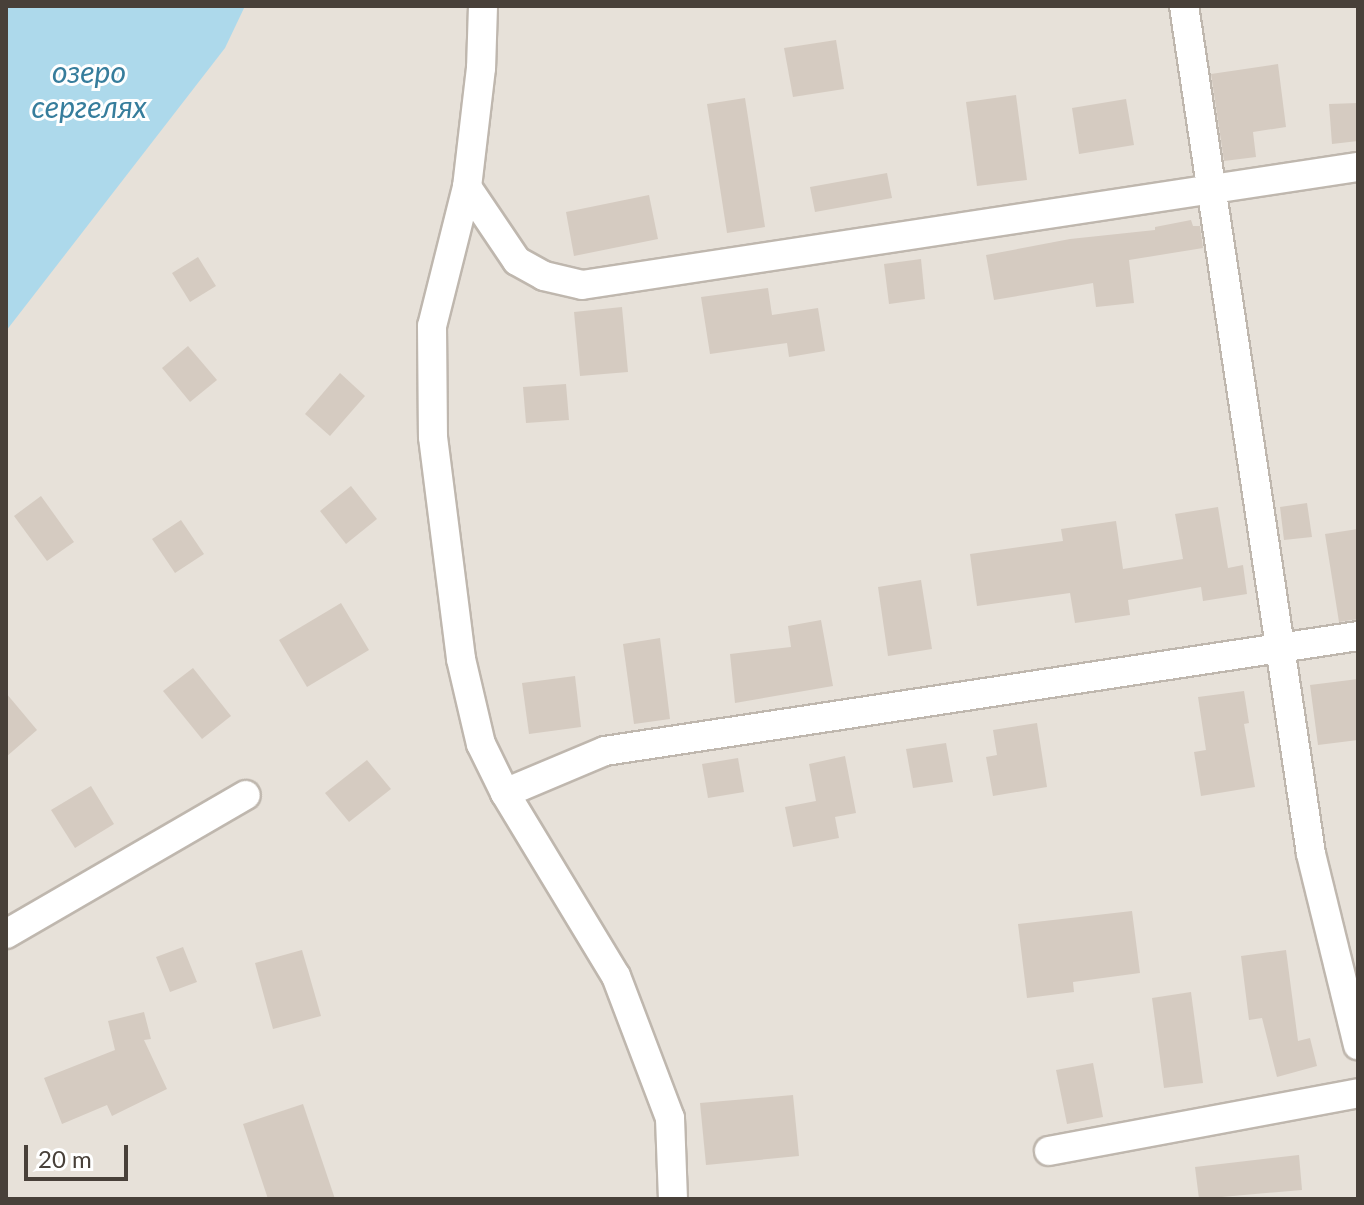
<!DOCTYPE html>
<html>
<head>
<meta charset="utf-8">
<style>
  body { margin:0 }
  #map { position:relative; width:1364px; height:1205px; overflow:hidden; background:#f4f0eb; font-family:Lato,sans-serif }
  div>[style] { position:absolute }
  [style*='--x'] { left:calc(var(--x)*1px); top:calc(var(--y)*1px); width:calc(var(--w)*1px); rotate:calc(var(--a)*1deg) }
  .residential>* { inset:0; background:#e7e1d9 }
  .water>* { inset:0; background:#add9eb }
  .building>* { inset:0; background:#d5cbc1 }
  .roads { filter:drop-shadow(2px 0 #bfb7ae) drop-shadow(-2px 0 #bfb7ae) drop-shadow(0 2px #bfb7ae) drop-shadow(0 -2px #bfb7ae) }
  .minor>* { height:28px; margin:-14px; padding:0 14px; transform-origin:14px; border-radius:14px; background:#fff }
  span { translate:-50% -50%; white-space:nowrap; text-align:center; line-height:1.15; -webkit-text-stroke:6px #fff; paint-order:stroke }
  .water-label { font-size:30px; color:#367d9c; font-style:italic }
  .frame { position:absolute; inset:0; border:8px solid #484039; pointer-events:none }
  .scale { position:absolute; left:24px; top:1145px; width:104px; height:36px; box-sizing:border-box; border:4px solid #484039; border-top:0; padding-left:10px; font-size:24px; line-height:28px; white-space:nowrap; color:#484039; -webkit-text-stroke:6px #fff; paint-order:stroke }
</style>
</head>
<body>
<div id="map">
  <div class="residential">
    <div style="clip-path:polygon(6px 6px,1358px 6px,1358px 1199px,6px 1199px)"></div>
  </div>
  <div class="water">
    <div style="clip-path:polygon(6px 6px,245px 6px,225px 48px,6px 331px)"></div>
  </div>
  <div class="building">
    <div style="clip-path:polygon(836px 40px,844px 89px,793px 97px,784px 48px)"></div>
    <div style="clip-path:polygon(1278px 64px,1286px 127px,1253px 132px,1256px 157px,1224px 161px,1211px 74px)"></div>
    <div style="clip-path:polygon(1016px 95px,1027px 180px,977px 186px,966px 102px)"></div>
    <div style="clip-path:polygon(745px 98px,765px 227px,727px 233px,707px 104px)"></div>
    <div style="clip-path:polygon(1126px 99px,1134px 145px,1079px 154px,1072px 108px)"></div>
    <div style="clip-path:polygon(1358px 103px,1358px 141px,1332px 144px,1329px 104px)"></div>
    <div style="clip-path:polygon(887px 173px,892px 198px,815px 212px,810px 187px)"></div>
    <div style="clip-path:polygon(649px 195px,658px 239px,574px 256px,566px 212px)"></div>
    <div style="clip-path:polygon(1191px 220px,1193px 226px,1200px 226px,1203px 248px,1129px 260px,1134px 303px,1096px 307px,1093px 283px,994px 300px,986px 255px,1070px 239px,1155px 230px,1155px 227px)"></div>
    <div style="clip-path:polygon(198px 257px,216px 286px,190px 302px,172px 273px)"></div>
    <div style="clip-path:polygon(921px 259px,925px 299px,889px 304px,884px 264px)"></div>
    <div style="clip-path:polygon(768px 288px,772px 315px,818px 308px,825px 351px,789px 357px,787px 343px,710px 354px,701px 297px)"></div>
    <div style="clip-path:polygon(622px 307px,628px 372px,580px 376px,574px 312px)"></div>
    <div style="clip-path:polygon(188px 346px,217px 380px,190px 402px,162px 368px)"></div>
    <div style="clip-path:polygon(340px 373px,365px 396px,330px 436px,305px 414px)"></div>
    <div style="clip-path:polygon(566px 384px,569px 420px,526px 423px,523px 387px)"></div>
    <div style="clip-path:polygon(351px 486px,377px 519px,346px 544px,320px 511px)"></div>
    <div style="clip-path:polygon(41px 496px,74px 542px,47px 561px,14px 516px)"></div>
    <div style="clip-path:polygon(1307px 503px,1312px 537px,1284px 540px,1280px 507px)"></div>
    <div style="clip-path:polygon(1218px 507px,1228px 568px,1243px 565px,1247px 594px,1203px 601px,1201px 587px,1128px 600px,1130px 615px,1075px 623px,1070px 593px,977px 606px,970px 554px,1063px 541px,1061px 529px,1116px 521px,1123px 569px,1183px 559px,1175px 514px)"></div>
    <div style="clip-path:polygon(181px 520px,204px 554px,175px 573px,152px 539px)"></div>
    <div style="clip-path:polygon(1358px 529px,1358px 619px,1339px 622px,1325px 534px)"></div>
    <div style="clip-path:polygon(921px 580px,932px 649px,888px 656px,878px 587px)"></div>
    <div style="clip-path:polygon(341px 603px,369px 650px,307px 687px,279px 640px)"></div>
    <div style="clip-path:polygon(821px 620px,833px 686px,735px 703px,730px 654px,791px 647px,788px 626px)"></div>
    <div style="clip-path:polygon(660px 638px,670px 719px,634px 724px,623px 644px)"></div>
    <div style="clip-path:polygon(193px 668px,231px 716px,202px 739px,163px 691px)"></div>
    <div style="clip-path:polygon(575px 676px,581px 727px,529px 734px,522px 683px)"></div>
    <div style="clip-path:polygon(1358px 679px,1358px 740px,1318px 745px,1310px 685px)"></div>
    <div style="clip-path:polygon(1244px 691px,1249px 723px,1244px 724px,1255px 787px,1201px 796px,1194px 752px,1206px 750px,1198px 697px)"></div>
    <div style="clip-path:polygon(6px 693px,37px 730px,6px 757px)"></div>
    <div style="clip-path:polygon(1037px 723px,1047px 787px,993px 796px,986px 757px,997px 755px,993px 730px)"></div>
    <div style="clip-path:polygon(946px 743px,953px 782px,913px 788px,906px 749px)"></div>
    <div style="clip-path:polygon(845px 756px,856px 813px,835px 817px,839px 838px,793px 847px,785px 807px,816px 801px,809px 764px)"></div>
    <div style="clip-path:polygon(738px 758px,744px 792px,708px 798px,702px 764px)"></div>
    <div style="clip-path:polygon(367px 760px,391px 789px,349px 822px,325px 793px)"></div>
    <div style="clip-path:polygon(91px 786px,114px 824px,75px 848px,51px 810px)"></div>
    <div style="clip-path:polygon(1132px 911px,1140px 973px,1073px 982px,1074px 992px,1027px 998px,1018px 924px)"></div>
    <div style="clip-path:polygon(183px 947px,197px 982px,170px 992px,156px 957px)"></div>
    <div style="clip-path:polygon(302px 950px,321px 1016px,273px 1029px,255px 963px)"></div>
    <div style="clip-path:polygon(1286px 950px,1298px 1041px,1310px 1038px,1317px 1066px,1277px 1077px,1262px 1018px,1249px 1020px,1241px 956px)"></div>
    <div style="clip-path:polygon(1191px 992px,1203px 1083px,1164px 1088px,1152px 998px)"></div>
    <div style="clip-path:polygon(144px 1012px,151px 1039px,144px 1040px,167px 1089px,112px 1116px,107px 1105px,62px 1124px,44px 1078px,115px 1050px,108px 1021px)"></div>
    <div style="clip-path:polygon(1093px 1063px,1103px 1117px,1067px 1124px,1056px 1070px)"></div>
    <div style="clip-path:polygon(793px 1095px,799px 1156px,706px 1165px,700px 1103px)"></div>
    <div style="clip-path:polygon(303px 1104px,335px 1199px,268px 1199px,243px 1124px)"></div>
    <div style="clip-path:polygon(1299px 1155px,1302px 1190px,1199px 1199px,1195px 1167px)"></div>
  </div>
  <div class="roads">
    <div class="minor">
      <div style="--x:483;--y:6;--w:62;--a:91.8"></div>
      <div style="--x:481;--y:68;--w:120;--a:96.7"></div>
      <div style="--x:467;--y:187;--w:143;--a:104.1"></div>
      <div style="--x:432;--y:326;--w:111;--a:89.5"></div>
      <div style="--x:433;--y:437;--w:224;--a:82.8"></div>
      <div style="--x:461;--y:659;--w:87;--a:76.8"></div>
      <div style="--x:481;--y:744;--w:55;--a:63.9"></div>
      <div style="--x:505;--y:793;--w:214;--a:58.8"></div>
      <div style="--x:616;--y:976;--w:152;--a:69.2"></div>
      <div style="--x:670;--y:1118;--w:81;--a:87.9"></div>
      <div style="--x:1184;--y:6;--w:857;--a:81.48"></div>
      <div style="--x:1311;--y:854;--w:197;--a:76.2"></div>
      <div style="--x:467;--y:187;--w:89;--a:56"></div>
      <div style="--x:517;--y:261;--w:31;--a:29"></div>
      <div style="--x:544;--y:276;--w:39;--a:13"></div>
      <div style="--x:582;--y:285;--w:785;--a:-8.65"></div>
      <div style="--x:505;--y:793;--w:108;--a:-22.8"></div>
      <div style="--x:605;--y:751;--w:762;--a:-8.68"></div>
      <div style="--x:6;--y:934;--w:277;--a:-30.1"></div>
      <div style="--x:1049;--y:1151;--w:314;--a:-10.6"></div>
    </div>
  </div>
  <div class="water-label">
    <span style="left:89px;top:88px">озеро<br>сергелях</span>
  </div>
  <div class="frame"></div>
  <div class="scale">20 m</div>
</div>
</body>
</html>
